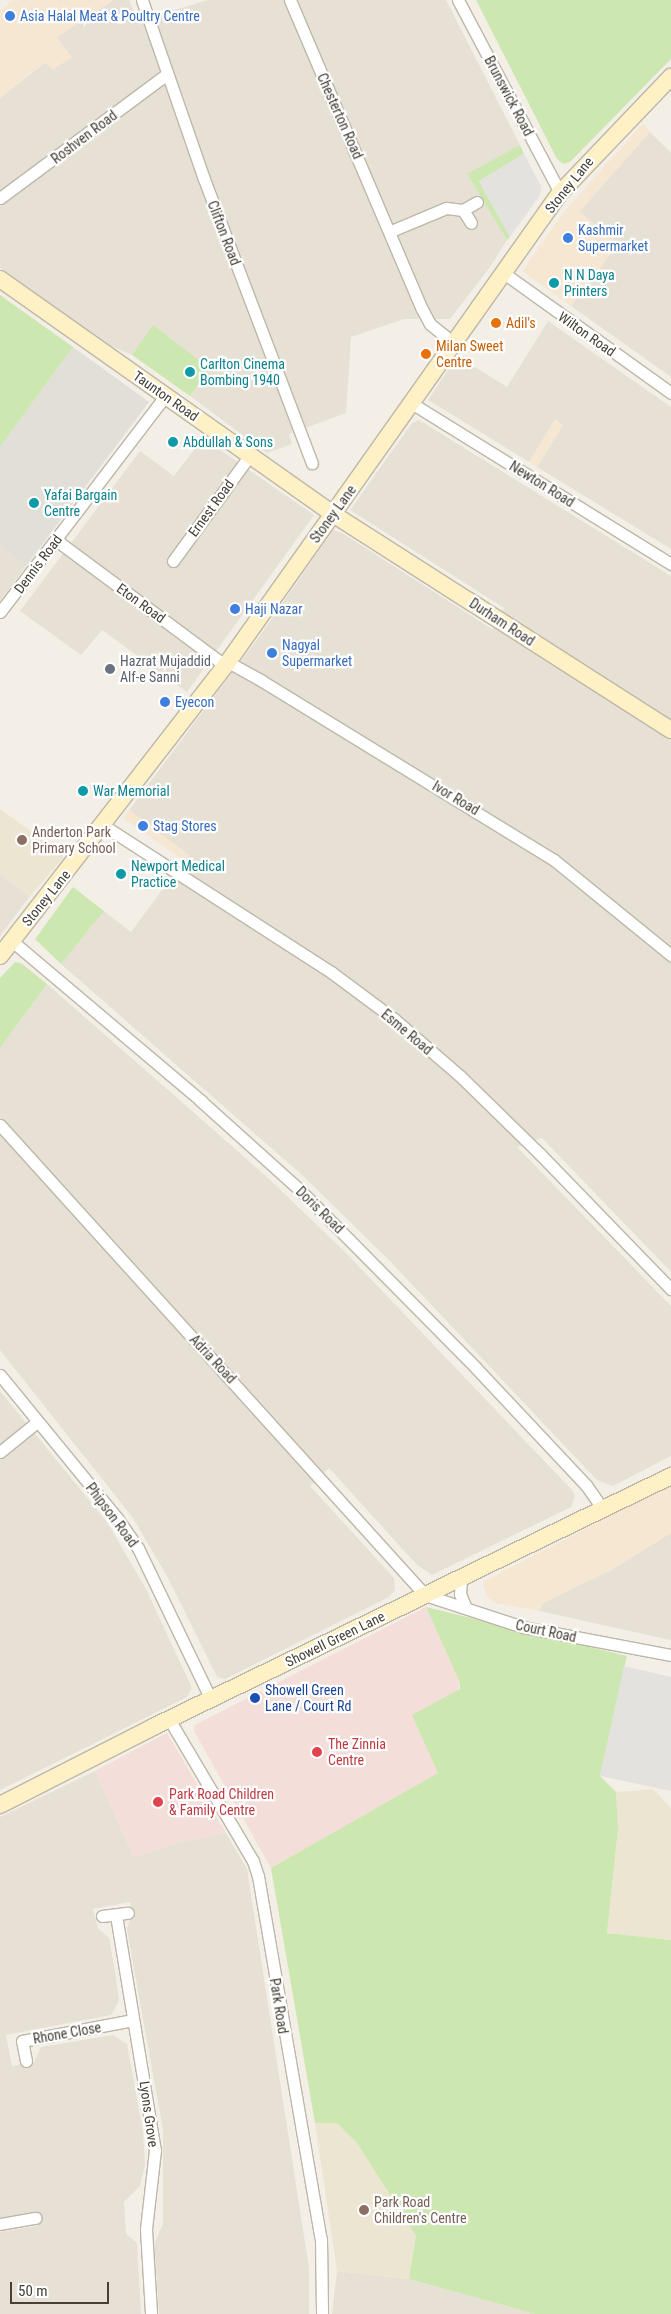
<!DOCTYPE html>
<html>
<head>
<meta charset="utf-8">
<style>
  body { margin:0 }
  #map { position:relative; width:671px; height:2314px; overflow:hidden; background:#f3efe7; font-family:"Roboto Condensed",sans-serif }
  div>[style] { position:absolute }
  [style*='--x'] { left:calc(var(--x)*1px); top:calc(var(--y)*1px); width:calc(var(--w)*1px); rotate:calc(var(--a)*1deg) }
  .residential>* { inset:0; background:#e7e1d5 }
  .commercial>* { inset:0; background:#f5e7d2 }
  .industrial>* { inset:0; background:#e2ded8 }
  .education>* { inset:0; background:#ece5d1 }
  .medical>* { inset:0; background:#f3deda }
  .green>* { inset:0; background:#cde7b0 }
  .parking>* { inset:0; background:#e4e2de }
  .roads { filter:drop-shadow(1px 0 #beb7a9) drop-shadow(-1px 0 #beb7a9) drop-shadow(0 1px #beb7a9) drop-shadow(0 -1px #beb7a9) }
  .street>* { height:11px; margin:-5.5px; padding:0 5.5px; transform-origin:5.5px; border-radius:5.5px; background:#fff }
  .secondary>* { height:16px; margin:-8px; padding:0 8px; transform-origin:8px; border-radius:8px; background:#fef1c6 }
  .dots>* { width:14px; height:14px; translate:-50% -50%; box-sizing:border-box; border:2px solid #fff; border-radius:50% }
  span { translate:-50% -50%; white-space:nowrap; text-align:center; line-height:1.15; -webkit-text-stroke:4.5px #fff; paint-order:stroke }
  .shop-label { font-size:14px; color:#366cbe }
  .left { translate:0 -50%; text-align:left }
  .street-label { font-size:14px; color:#464036 }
  .culture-label { font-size:14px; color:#0d838f }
  .food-label { font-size:14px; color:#c56008 }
  .worship-label { font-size:14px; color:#5b616d }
  .education-label { font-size:14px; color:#785e54 }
  .transit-label { font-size:14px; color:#164399 }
  .health-label { font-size:14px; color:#be3a42 }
  .scale { position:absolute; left:10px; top:2282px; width:99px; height:22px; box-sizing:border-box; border:2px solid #464036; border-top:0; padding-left:6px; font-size:15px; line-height:18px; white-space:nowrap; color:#464036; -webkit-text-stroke:4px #fff; paint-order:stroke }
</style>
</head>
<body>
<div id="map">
  <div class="residential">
    <div style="clip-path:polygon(113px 0,129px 0,138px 21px,208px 0,446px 0,520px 145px,468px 175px,507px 240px,490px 267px,450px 319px,404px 319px,351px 337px,346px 413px,289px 434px,292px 444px,267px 453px,190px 396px,208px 368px,153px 326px,132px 355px,102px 342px,0 268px,0 98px,46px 62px,72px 58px,57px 37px)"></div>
    <div style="clip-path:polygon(650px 132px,671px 153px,671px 377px,571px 306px,619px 243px,579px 212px)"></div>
    <div style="clip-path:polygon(548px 321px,671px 407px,671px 549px,537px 467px,563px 425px,555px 420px,529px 462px,428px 400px,457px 356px,507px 387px)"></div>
    <div style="clip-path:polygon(419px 420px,671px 576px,671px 1272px,542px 1138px,517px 1147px,671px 1306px,671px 1456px,613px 1486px,597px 1480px,388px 1259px,301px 1174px,61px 964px,104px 911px,131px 932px,188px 855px,129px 810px,261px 634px,333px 530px,342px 533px,492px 629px,504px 608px,350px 510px,412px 423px)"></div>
    <div style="clip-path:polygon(203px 438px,314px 515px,187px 692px,102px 630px,81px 655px,20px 611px,140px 451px,174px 476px)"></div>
    <div style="clip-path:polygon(0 545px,26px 566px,0 601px)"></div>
    <div style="clip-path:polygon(0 874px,30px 896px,0 936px)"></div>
    <div style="clip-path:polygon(47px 984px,267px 1177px,346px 1253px,572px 1490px,575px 1496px,571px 1507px,432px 1575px,417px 1565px,329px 1468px,310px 1486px,394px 1578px,395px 1590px,389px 1597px,225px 1679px,217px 1677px,168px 1578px,133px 1518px,0 1350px,0 1048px)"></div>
    <div style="clip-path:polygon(0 1391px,107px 1522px,146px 1589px,192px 1688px,187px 1697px,0 1790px)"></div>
    <div style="clip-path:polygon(671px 1533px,671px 1640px,539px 1611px,543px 1603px,613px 1569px)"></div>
    <div style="clip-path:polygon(95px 1771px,134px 1857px,180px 1842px,226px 1833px,247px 1869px,309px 2268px,309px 2314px,159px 2314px,154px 2244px,163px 2224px,163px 2130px,127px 1930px,129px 1921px,134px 1918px,130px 1902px,93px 1909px,98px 1928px,109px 1938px,115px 1971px,119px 2001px,111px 2015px,6px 2035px,12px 2066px,34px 2062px,41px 2047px,113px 2035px,127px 2044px,143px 2131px,145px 2165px,140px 2186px,124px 2202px,126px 2234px,137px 2243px,141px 2314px,0 2314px,0 2232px,37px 2226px,35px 2213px,0 2220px,0 1817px)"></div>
    <div style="clip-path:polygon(337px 2271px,409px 2279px,535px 2314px,332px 2314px)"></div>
  </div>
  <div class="commercial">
    <div style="clip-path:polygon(13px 0,113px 0,57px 37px,72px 57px,53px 70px,45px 62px,0 98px,0 11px)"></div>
    <div style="clip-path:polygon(643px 123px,650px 132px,579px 212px,619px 243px,571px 306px,522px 271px,564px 212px)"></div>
    <div style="clip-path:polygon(555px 419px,563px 425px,537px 467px,529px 462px)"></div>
    <div style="clip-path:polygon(129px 810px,189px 855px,184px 861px,123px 818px)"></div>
    <div style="clip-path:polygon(671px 1484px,671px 1533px,613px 1569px,543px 1603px,539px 1611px,496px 1603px,487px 1597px,483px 1582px)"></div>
  </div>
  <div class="industrial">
    <div style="clip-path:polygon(73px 347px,149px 402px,26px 566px,0 545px,0 447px)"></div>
  </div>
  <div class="education">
    <div style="clip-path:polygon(0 809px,62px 854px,63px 858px,30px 896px,0 874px)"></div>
    <div style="clip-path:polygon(653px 1789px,671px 1808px,671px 1940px,607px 1933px,618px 1829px,616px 1792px)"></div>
    <div style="clip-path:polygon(337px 2122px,357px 2143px,416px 2236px,409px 2279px,337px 2271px,315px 2123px)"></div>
  </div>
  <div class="medical">
    <div style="clip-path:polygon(426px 1607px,460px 1683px,439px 1773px,271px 1868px,194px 1731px,195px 1725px)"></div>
    <div style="clip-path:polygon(167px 1733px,226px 1833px,180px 1842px,134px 1857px,95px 1771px)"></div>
  </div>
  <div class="green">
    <div style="clip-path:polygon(476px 0,671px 0,671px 59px,570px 162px,563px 164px,557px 159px)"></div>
    <div style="clip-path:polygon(520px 145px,524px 154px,479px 181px,510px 237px,507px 240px,467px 174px)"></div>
    <div style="clip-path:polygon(0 295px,73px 347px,0 447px)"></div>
    <div style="clip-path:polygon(153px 325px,209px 368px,190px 396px,132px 355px)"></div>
    <div style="clip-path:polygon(73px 887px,104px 911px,61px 964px,35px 939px)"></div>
    <div style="clip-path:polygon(15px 962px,21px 963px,47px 984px,0 1048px,0 978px)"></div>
    <div style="clip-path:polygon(426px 1607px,627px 1656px,600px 1776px,616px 1792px,618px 1829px,607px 1933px,671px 1940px,671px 2314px,535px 2314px,409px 2279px,416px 2236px,357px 2143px,337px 2123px,315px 2123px,271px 1868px,438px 1773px,412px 1715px,460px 1689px,460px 1683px)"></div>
  </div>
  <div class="parking">
    <div style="clip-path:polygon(524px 154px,541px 186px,540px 195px,510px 237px,479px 181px)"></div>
    <div style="clip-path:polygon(624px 1666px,671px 1677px,671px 1791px,600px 1776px)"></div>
  </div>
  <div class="roads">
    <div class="street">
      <div style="--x:142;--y:0;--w:189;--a:70.9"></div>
      <div style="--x:204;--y:179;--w:304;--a:69.2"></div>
      <div style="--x:290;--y:0;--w:336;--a:66.9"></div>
      <div style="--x:422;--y:309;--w:17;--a:62"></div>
      <div style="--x:430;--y:324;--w:28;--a:39"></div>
      <div style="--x:458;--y:0;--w:218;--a:62.1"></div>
      <div style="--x:0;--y:198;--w:208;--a:-36.6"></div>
      <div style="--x:463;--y:210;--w:16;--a:-30"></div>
      <div style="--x:391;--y:231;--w:60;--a:-22.7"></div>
      <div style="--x:446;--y:208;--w:17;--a:7"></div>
      <div style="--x:463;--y:210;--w:15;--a:58"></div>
      <div style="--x:505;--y:274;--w:204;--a:35.6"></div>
      <div style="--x:413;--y:404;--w:304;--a:31.8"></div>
      <div style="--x:56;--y:540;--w:203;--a:36.6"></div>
      <div style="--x:219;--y:661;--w:9;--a:6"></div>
      <div style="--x:228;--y:662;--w:39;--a:29"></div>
      <div style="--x:262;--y:681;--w:342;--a:31.5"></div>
      <div style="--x:554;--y:860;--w:151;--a:39.1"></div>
      <div style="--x:173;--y:561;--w:131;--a:-54"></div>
      <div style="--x:0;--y:612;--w:273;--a:-52.6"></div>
      <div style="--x:103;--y:825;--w:271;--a:32.8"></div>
      <div style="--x:331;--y:972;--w:79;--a:36.7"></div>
      <div style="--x:394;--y:1019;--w:87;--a:40.8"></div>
      <div style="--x:460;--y:1076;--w:112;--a:44.3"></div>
      <div style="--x:540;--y:1154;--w:188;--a:45.9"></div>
      <div style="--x:12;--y:941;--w:248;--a:40.2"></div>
      <div style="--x:201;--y:1101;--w:133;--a:42"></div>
      <div style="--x:300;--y:1190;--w:250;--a:45.3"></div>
      <div style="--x:476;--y:1368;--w:161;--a:46.8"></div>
      <div style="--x:586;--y:1485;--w:28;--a:55"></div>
      <div style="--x:0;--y:1125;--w:634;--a:47.88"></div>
      <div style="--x:425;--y:1595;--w:103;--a:18.1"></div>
      <div style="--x:523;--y:1627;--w:151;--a:10.7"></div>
      <div style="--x:0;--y:1375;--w:185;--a:50.7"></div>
      <div style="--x:117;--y:1518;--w:37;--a:55"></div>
      <div style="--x:138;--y:1548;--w:169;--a:64.3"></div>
      <div style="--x:0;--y:1452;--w:48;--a:-39"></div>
      <div style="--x:461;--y:1577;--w:17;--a:93"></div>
      <div style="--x:460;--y:1594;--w:15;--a:67"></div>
      <div style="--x:169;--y:1719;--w:165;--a:59.4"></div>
      <div style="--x:253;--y:1861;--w:16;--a:72"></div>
      <div style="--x:258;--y:1876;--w:368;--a:80.2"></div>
      <div style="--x:321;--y:2239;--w:75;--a:89.2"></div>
      <div style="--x:116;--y:1915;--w:238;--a:80.6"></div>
      <div style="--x:155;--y:2150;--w:80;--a:96.5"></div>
      <div style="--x:146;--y:2229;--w:85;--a:86.6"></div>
      <div style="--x:102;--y:1916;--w:26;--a:-7"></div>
      <div style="--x:26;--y:2061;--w:20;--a:-101"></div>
      <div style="--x:22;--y:2041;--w:113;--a:-10.7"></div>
      <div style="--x:0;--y:2224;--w:36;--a:-10"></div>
    </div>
    <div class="secondary">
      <div style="--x:0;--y:279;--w:408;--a:35.2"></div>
      <div style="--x:333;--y:514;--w:401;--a:32.6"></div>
      <div style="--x:0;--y:956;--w:372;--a:-52.2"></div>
      <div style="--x:228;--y:662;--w:575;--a:-54.71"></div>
      <div style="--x:560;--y:193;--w:161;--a:-46.3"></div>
      <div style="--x:0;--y:1805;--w:172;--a:-27"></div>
      <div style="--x:153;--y:1727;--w:576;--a:-25.85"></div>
    </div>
  </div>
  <div class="dots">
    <div style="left:10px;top:16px;background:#3f7fe0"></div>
    <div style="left:568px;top:238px;background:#3f7fe0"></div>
    <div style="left:554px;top:283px;background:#0f9aa8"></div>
    <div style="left:496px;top:323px;background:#e8710a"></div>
    <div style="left:426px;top:354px;background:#e8710a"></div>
    <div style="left:190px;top:372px;background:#0f9aa8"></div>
    <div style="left:173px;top:442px;background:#0f9aa8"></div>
    <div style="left:34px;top:503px;background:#0f9aa8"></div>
    <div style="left:235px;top:609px;background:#3f7fe0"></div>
    <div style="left:272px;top:653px;background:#3f7fe0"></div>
    <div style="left:110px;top:669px;background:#6b7280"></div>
    <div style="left:165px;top:702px;background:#3f7fe0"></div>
    <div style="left:83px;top:791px;background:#0f9aa8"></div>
    <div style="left:143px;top:826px;background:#3f7fe0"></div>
    <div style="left:22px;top:840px;background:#8d6e63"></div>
    <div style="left:121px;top:874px;background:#0f9aa8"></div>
    <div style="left:255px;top:1698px;background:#1a4fb4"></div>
    <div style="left:317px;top:1752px;background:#e0444e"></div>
    <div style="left:158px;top:1802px;background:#e0444e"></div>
    <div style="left:364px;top:2210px;background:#8d6e63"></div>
  </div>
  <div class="shop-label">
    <span class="left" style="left:20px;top:16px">Asia Halal Meat &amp; Poultry Centre</span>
    <span class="left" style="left:578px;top:238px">Kashmir<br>Supermarket</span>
    <span class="left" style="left:245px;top:609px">Haji Nazar</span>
    <span class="left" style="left:282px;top:653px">Nagyal<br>Supermarket</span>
    <span class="left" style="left:175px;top:702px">Eyecon</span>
    <span class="left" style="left:153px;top:826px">Stag Stores</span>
  </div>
  <div class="street-label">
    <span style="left:509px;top:96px;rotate:62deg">Brunswick Road</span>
    <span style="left:340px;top:116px;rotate:66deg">Chesterton Road</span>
    <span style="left:84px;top:137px;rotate:-37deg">Roshven Road</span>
    <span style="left:569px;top:185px;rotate:-51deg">Stoney Lane</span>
    <span style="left:224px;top:233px;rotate:69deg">Clifton Road</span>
    <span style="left:587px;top:334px;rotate:35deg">Wilton Road</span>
    <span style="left:166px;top:396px;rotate:35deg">Taunton Road</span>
    <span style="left:542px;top:484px;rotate:32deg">Newton Road</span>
    <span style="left:211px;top:508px;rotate:-54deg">Ernest Road</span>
    <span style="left:333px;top:514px;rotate:-54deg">Stoney Lane</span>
    <span style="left:38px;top:564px;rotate:-53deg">Dennis Road</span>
    <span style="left:141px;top:603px;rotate:36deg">Eton Road</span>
    <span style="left:502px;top:622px;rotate:33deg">Durham Road</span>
    <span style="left:456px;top:798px;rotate:31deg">Ivor Road</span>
    <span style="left:46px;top:898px;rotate:-51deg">Stoney Lane</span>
    <span style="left:407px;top:1032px;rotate:40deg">Esme Road</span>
    <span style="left:320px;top:1210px;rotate:44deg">Doris Road</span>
    <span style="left:213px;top:1359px;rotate:47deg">Adria Road</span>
    <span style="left:112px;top:1515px;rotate:53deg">Phipson Road</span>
    <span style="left:546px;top:1631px;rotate:12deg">Court Road</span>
    <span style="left:335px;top:1639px;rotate:-26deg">Showell Green Lane</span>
    <span style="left:279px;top:2006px;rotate:81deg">Park Road</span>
    <span style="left:67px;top:2033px;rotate:-10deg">Rhone Close</span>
    <span style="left:149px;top:2114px;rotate:82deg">Lyons Grove</span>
  </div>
  <div class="culture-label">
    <span class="left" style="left:564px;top:283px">N N Daya<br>Printers</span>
    <span class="left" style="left:200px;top:372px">Carlton Cinema<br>Bombing 1940</span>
    <span class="left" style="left:183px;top:442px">Abdullah &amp; Sons</span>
    <span class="left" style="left:44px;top:503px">Yafai Bargain<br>Centre</span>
    <span class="left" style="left:93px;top:791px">War Memorial</span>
    <span class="left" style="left:131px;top:874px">Newport Medical<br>Practice</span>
  </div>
  <div class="food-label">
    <span class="left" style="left:506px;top:323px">Adil's</span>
    <span class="left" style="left:436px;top:354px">Milan Sweet<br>Centre</span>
  </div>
  <div class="worship-label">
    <span class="left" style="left:120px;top:669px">Hazrat Mujaddid<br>Alf-e Sanni</span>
  </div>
  <div class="education-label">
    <span class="left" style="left:32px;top:840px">Anderton Park<br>Primary School</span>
    <span class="left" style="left:374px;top:2210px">Park Road<br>Children's Centre</span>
  </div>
  <div class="transit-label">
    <span class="left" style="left:265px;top:1698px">Showell Green<br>Lane / Court Rd</span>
  </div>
  <div class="health-label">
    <span class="left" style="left:328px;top:1752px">The Zinnia<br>Centre</span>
    <span class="left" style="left:169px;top:1802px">Park Road Children<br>&amp; Family Centre</span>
  </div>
  <div class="scale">50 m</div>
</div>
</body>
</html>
